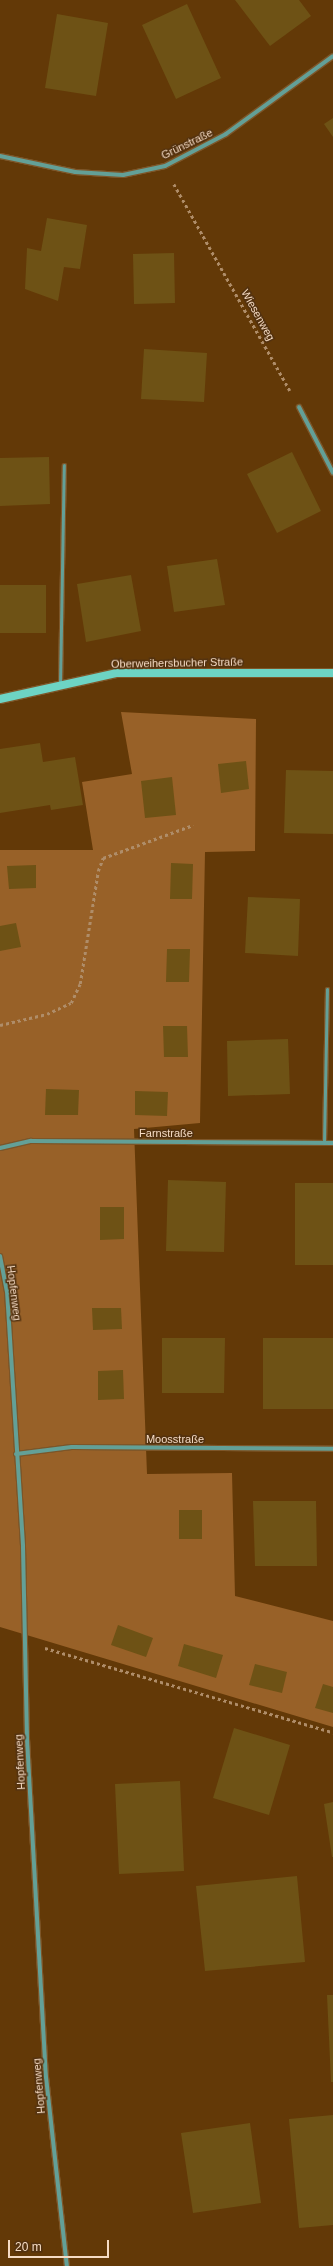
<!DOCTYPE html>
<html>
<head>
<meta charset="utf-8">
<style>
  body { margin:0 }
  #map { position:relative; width:333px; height:2266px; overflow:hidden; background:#633907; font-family:Arial,sans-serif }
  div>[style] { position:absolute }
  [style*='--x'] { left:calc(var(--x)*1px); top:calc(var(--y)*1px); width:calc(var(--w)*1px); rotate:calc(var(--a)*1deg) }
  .green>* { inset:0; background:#986128 }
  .building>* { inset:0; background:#6e5215 }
  .path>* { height:2.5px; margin-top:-1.25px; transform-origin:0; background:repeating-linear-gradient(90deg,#af8d69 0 3px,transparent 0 6px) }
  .roads { filter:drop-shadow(1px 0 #7d5629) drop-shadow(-1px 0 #7d5629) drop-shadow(0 1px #7d5629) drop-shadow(0 -1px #7d5629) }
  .lane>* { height:3px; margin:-1.5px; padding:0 1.5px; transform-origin:1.5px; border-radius:1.5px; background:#63a097 }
  .street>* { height:4px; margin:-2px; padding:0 2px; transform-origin:2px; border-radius:2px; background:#63a097 }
  .secondary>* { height:8px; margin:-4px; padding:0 4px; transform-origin:4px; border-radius:4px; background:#6dd4c4 }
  span { translate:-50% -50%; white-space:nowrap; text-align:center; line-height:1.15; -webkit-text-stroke:3px #52310f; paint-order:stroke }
  .street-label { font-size:11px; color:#f5dbc4 }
  .scale { position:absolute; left:8px; top:2240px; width:101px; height:18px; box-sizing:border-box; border:2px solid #f5dbc4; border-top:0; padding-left:5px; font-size:12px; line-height:14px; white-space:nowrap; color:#f5dbc4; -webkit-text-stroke:3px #52310f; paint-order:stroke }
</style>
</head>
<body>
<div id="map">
  <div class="green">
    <div style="clip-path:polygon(121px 712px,256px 719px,255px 851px,205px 852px,200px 1123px,134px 1129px,147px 1474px,232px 1473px,235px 1596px,333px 1621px,333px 1727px,0 1627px,0 850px,93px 850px,82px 782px,132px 774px)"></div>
  </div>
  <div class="building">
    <div style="clip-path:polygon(235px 0,299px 0,311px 16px,270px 46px)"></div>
    <div style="clip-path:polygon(187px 4px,221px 78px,176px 99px,142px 25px)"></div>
    <div style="clip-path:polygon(57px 14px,108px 23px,96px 96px,45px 88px)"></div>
    <div style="clip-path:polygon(333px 118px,333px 137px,324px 124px)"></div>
    <div style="clip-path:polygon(47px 218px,87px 225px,80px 269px,64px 267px,58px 301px,25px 289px,27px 248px,41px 251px)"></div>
    <div style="clip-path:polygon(174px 253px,175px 303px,134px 304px,133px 254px)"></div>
    <div style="clip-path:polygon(144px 349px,207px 353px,204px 402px,141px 399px)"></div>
    <div style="clip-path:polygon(292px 452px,321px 511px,277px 533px,247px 474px)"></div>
    <div style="clip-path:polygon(49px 457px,50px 504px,0 506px,0 458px)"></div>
    <div style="clip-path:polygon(217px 559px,225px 605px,174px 612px,167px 566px)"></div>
    <div style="clip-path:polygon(131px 575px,141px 631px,86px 642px,77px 584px)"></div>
    <div style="clip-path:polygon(0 585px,46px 585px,46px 633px,0 633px)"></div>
    <div style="clip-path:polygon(40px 743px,43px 762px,75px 757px,83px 805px,51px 810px,50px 805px,0 813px,0 749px)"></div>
    <div style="clip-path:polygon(246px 761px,249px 789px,221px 793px,218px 764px)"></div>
    <div style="clip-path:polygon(286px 770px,333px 771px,333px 834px,284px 833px)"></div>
    <div style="clip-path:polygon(172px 777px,176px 815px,145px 818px,141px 781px)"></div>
    <div style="clip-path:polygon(171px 863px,193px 864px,192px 899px,170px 899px)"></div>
    <div style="clip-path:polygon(36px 865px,36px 888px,9px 889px,7px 866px)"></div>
    <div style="clip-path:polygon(248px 897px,300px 899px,298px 956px,245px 953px)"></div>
    <div style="clip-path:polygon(16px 923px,21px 947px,0 951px,0 926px)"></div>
    <div style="clip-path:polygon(167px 949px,190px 949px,189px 982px,166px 982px)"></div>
    <div style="clip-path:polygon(163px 1026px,187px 1026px,188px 1057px,164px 1057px)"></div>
    <div style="clip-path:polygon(288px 1039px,290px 1094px,228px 1096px,227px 1041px)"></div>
    <div style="clip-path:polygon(46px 1089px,79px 1090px,78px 1115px,45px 1115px)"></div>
    <div style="clip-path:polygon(135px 1091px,168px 1092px,167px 1116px,135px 1115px)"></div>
    <div style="clip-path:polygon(168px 1180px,226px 1182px,224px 1252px,166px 1251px)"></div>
    <div style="clip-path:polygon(295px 1183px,333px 1183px,333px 1265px,295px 1265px)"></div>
    <div style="clip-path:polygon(100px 1207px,124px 1207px,124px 1239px,100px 1240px)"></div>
    <div style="clip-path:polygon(92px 1308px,121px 1308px,122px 1329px,93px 1330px)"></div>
    <div style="clip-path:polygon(162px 1338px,225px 1338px,224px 1393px,162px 1393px)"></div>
    <div style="clip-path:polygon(263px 1338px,333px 1338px,333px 1409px,263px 1409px)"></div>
    <div style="clip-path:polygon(123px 1370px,124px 1399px,98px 1400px,98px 1371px)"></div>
    <div style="clip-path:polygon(253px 1501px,316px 1501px,317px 1566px,255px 1566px)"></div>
    <div style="clip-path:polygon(179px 1510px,202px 1510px,202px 1539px,179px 1539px)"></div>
    <div style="clip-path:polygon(118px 1625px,153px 1638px,146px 1657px,111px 1645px)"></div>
    <div style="clip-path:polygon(184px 1644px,223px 1655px,216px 1678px,178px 1666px)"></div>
    <div style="clip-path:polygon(255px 1664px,287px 1672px,282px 1693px,249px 1685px)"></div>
    <div style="clip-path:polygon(323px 1684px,333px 1687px,333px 1713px,315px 1708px)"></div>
    <div style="clip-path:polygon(234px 1728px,290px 1745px,269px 1815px,213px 1798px)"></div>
    <div style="clip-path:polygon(180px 1781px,184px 1871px,119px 1874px,115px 1784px)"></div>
    <div style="clip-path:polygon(333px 1802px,333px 1857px,332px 1857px,324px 1804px)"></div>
    <div style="clip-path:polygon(297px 1876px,305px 1962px,205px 1971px,196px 1886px)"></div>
    <div style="clip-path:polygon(327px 1995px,333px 1995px,333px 2082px,331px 2082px)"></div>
    <div style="clip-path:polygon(333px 2115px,333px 2225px,299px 2228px,289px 2119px)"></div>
    <div style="clip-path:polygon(250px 2123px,261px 2203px,193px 2213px,181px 2133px)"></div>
  </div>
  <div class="path">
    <div style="--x:174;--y:184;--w:237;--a:60.7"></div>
    <div style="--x:0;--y:1025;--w:48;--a:-13.2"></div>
    <div style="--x:47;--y:1014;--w:26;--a:-25"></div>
    <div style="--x:71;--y:1003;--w:21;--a:-65"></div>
    <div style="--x:80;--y:984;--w:114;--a:-80.9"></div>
    <div style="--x:98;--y:871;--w:14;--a:-69"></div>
    <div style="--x:103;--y:858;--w:96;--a:-20.1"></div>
    <div style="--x:45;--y:1648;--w:300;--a:16.3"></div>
  </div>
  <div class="roads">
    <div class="lane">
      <div style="--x:60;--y:684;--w:219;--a:-89"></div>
      <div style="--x:324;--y:1143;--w:154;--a:-88.9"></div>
    </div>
    <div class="street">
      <div style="--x:0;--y:156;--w:77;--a:12"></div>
      <div style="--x:75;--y:172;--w:48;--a:3.6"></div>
      <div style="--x:123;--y:175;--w:43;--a:-12.1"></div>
      <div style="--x:165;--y:166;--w:69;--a:-27.7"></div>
      <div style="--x:226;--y:134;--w:132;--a:-36.1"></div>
      <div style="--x:299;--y:407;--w:74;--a:62.7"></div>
      <div style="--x:0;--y:1148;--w:32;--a:-13"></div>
      <div style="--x:31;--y:1141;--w:302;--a:0.4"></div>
      <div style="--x:0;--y:1256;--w:36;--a:79"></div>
      <div style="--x:7;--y:1291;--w:256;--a:86.4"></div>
      <div style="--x:23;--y:1547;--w:192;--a:88.8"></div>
      <div style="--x:27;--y:1739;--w:339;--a:86.8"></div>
      <div style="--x:46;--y:2077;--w:190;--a:83.7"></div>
      <div style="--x:16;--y:1454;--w:56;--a:-7.1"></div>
      <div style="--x:72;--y:1447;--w:261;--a:0.4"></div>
    </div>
    <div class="secondary">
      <div style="--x:0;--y:699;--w:119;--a:-12.6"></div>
      <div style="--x:116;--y:673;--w:217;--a:0"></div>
    </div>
  </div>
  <div class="street-label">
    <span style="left:187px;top:144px;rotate:-26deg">Grünstraße</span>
    <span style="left:258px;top:315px;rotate:61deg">Wiesenweg</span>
    <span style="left:177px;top:663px;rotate:-1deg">Oberweihersbucher Straße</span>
    <span style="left:166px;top:1133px">Farnstraße</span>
    <span style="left:14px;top:1293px;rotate:83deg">Hopfenweg</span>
    <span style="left:175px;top:1439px">Moosstraße</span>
    <span style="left:20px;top:1762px;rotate:-93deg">Hopfenweg</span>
    <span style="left:39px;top:2086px;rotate:-95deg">Hopfenweg</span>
  </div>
  <div class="scale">20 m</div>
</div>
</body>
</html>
